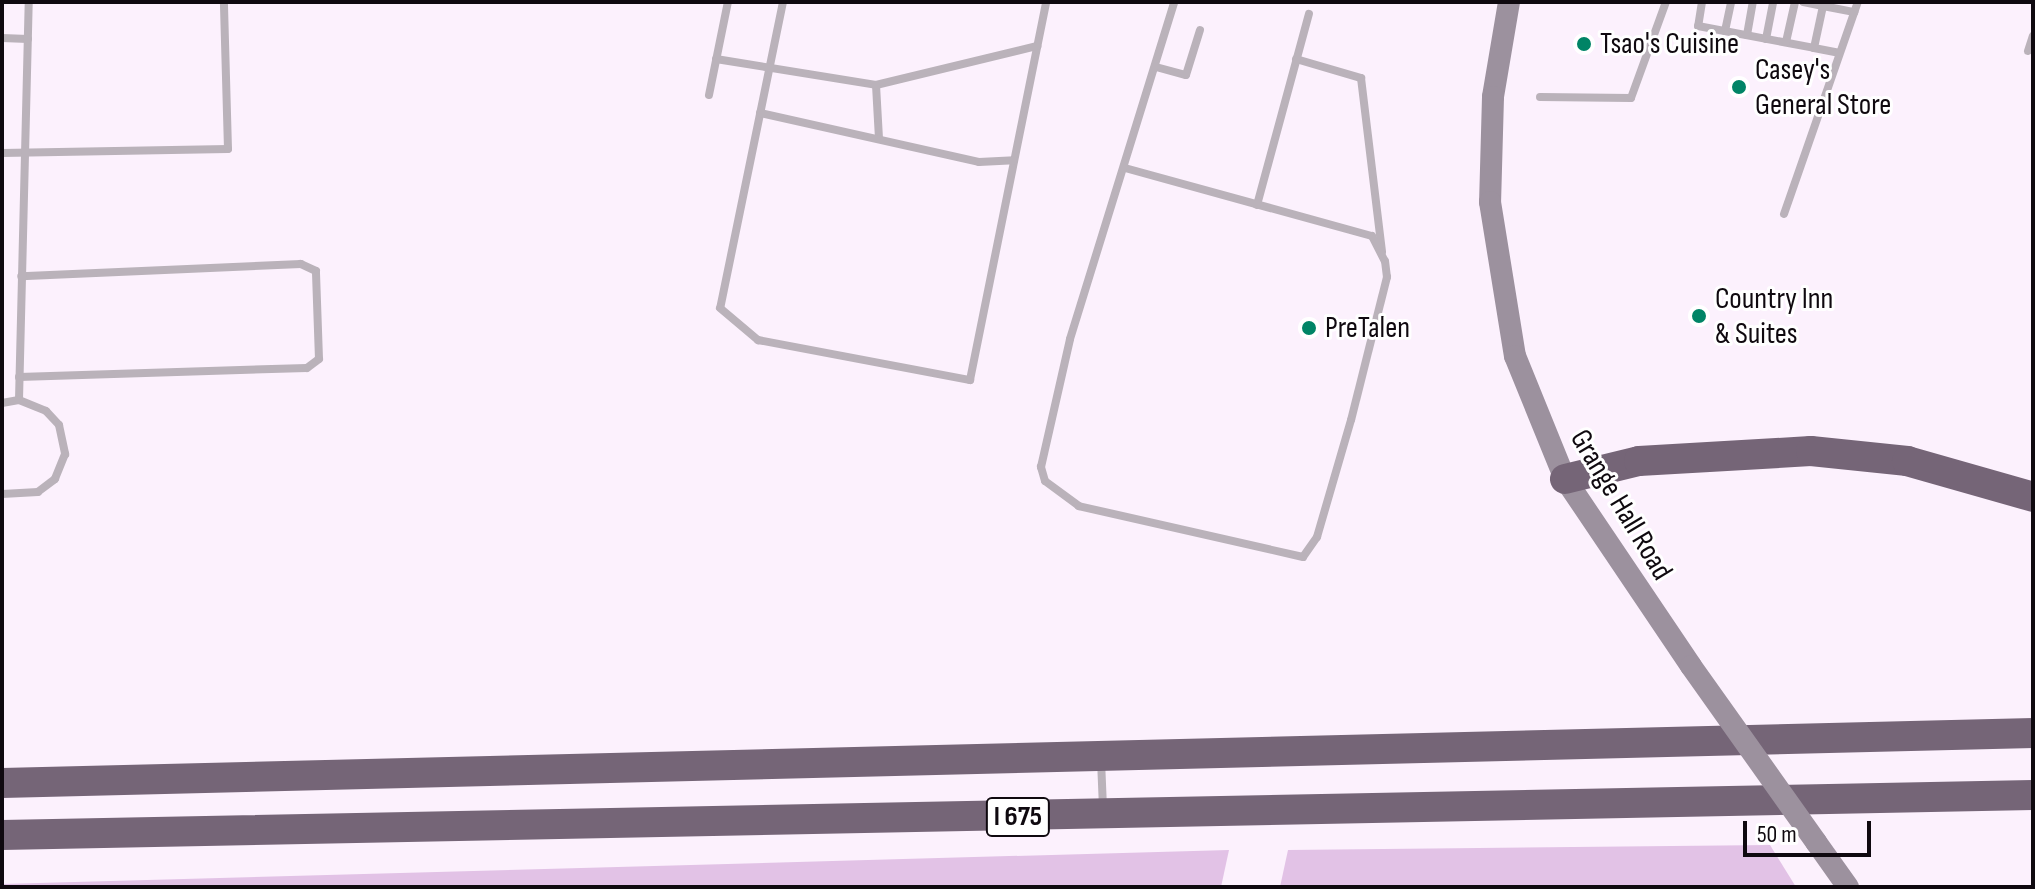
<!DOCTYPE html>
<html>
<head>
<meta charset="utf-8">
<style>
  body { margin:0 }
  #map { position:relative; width:2035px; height:889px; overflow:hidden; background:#fcf1fd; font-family:"Sofia Sans Condensed",sans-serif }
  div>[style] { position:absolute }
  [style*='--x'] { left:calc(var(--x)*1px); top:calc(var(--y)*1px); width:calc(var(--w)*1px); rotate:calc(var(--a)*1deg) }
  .green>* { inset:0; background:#e2c2e6 }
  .service>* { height:8px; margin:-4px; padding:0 4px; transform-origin:4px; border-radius:4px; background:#bab2ba }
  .secondary>* { height:22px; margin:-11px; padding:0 11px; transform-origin:11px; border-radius:11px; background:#9c919e }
  .motorway>* { height:30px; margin:-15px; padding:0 15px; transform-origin:15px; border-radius:15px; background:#756577 }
  .secondary-bridge>* { height:22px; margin:-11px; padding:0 11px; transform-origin:11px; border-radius:11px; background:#9c919e }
  .dots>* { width:22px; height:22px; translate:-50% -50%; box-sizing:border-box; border:4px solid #fff; border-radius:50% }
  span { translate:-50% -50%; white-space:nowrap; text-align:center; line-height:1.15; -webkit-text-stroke:6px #fff; paint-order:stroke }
  .shield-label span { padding:2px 6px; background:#fff; border:2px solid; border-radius:6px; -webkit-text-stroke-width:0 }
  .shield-label { font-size:28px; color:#0f090f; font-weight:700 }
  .poi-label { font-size:30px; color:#0f090f }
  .left { translate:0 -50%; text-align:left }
  .street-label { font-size:30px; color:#0f090f }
  .frame { position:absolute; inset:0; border:4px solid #0f090f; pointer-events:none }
  .scale { position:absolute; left:1743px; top:821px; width:128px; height:36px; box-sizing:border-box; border:4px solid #0f090f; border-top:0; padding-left:10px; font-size:24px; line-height:28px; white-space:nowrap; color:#0f090f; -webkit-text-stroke:6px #fff; paint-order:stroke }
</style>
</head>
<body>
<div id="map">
  <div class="green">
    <div style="clip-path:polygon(1770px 845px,1796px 887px,1280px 887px,1288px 850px)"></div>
    <div style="clip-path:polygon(1229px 850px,1221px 887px,2px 887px,2px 884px)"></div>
  </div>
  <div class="service">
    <div style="--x:783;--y:2;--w:312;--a:101.6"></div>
    <div style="--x:720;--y:308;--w:50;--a:40.1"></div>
    <div style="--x:758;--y:340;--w:216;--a:10.7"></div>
    <div style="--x:970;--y:380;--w:386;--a:-78.6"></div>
    <div style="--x:1702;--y:2;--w:24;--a:99"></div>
    <div style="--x:1698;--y:26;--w:118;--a:10.7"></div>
    <div style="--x:1814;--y:48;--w:43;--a:-77.9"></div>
    <div style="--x:1823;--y:6;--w:20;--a:-169"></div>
    <div style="--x:1823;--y:6;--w:32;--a:11"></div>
    <div style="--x:1725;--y:31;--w:30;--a:-78"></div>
    <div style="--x:1747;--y:35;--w:34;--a:-80"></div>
    <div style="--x:2;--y:38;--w:26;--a:2"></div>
    <div style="--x:1766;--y:39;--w:38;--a:-79"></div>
    <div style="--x:1786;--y:42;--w:41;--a:-77.3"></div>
    <div style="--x:1814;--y:48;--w:25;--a:11"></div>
    <div style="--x:2028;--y:51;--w:16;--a:-72"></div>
    <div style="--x:716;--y:59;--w:162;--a:9.2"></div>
    <div style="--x:876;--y:85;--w:166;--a:-13.6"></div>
    <div style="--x:1296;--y:59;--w:68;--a:16.3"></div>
    <div style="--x:1361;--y:78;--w:175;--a:83.1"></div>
    <div style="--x:1156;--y:67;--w:31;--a:15"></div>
    <div style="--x:1186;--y:75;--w:47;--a:-72.7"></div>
    <div style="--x:876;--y:85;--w:54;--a:86.8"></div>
    <div style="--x:709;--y:95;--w:95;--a:-78.5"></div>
    <div style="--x:1540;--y:97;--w:91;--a:0.6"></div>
    <div style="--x:1631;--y:98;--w:102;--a:-70"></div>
    <div style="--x:760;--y:113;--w:224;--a:12.6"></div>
    <div style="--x:979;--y:162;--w:35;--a:-3"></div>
    <div style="--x:2;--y:153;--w:226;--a:-1"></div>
    <div style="--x:228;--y:149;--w:147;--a:-91.6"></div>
    <div style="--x:1125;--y:168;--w:256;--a:15.4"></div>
    <div style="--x:1372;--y:236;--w:28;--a:63"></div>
    <div style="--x:1385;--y:261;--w:16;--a:83"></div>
    <div style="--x:1387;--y:277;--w:147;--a:104.1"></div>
    <div style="--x:1351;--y:420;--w:122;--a:106.2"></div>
    <div style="--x:1317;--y:537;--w:24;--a:125"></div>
    <div style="--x:1303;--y:557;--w:230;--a:-167.2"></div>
    <div style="--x:1079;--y:506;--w:42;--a:-143.7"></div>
    <div style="--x:1045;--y:481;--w:15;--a:-106"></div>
    <div style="--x:1041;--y:467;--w:131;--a:-77.2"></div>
    <div style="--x:1070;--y:339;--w:353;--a:-72.8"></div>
    <div style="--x:1257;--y:205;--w:198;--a:-74.8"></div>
    <div style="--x:1784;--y:214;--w:225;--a:-70.8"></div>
    <div style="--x:19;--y:377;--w:288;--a:-1.8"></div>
    <div style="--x:307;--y:368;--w:15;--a:-37"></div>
    <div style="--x:319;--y:359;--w:88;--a:-92"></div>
    <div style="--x:316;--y:271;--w:17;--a:-155"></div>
    <div style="--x:301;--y:264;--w:280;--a:177.5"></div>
    <div style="--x:19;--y:400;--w:398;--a:-88.6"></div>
    <div style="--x:2;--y:403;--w:17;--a:-10"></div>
    <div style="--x:19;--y:400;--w:29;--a:22"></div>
    <div style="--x:46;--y:411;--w:19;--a:47"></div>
    <div style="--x:59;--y:425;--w:30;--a:78"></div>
    <div style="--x:65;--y:454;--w:27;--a:112"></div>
    <div style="--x:55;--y:479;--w:21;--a:143"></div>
    <div style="--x:38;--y:492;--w:36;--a:177"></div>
    <div style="--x:1101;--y:760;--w:47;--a:87.6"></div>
  </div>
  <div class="secondary">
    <div style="--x:1509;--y:2;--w:96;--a:99.6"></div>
    <div style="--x:1493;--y:97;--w:105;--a:91.6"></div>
    <div style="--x:1490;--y:202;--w:156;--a:80.8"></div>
    <div style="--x:1515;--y:356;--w:133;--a:67.9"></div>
    <div style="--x:1565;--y:479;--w:225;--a:56"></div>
    <div style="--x:1816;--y:842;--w:55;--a:54.6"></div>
  </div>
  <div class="motorway">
    <div style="--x:1565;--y:479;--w:76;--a:-13.7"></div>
    <div style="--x:1639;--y:461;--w:172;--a:-3.3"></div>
    <div style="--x:1811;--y:451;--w:97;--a:5.9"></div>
    <div style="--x:1907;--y:461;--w:131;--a:15.9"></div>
    <div style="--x:2;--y:783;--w:2032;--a:-1.41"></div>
    <div style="--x:2;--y:835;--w:2031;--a:-1.13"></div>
  </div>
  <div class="secondary-bridge">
    <div style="--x:1691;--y:666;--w:216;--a:54.6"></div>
  </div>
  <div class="dots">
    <div style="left:1584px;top:44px;background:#008466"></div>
    <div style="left:1739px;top:87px;background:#008466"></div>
    <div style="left:1699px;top:316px;background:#008466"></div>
    <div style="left:1309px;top:328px;background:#008466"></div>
  </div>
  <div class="shield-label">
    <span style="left:1018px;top:817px">I 675</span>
  </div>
  <div class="poi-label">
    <span class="left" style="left:1600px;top:44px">Tsao's Cuisine</span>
    <span class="left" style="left:1755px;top:87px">Casey's<br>General Store</span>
    <span class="left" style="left:1715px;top:316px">Country Inn<br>&amp; Suites</span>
    <span class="left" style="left:1325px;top:328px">PreTalen</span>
  </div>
  <div class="street-label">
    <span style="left:1621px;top:505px;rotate:59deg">Grange Hall Road</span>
  </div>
  <div class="frame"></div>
  <div class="scale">50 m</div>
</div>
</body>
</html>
